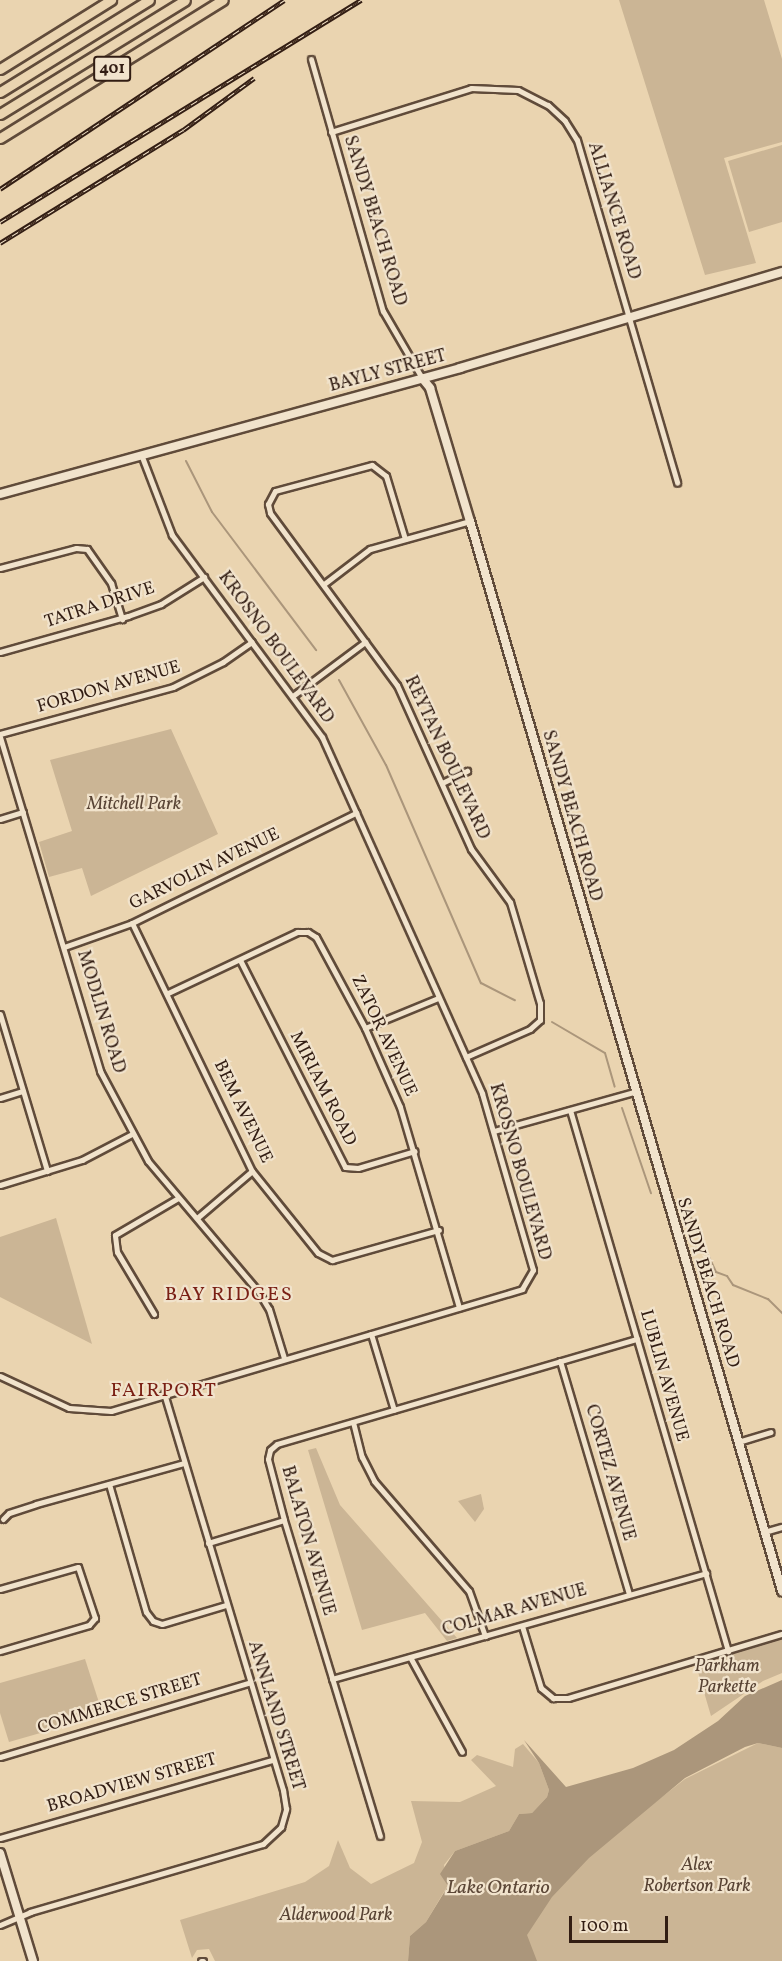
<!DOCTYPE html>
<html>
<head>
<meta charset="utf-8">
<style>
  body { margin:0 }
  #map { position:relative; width:782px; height:1961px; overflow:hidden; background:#ead4b0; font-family:Vollkorn,serif }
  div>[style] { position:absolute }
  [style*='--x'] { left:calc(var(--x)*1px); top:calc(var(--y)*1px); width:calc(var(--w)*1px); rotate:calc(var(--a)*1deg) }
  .green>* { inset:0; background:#cbb595 }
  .water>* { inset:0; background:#ab967b }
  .stream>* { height:2px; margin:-1px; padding:0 1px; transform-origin:1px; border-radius:1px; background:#ab967b }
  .roads { filter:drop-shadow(2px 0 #604b3a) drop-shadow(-2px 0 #604b3a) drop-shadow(0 2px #604b3a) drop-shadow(0 -2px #604b3a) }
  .street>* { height:5px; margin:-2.5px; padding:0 2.5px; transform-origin:2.5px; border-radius:2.5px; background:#f1e3cc }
  .secondary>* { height:8px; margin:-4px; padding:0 4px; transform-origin:4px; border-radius:4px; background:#f1e3cc }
  .highway>* { height:9px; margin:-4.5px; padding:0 4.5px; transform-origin:4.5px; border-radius:4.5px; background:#ead4b0 }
  .rail>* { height:4.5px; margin-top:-2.25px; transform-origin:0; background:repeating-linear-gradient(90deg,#f1e3cc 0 7px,#321d13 0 14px); box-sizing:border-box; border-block:2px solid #321d13 }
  span { translate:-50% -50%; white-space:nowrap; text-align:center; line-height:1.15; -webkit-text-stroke:4.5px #f1e3cc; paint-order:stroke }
  .shield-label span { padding:2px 4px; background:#f1e3cc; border:2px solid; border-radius:4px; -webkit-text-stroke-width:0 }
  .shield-label { font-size:16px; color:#321d13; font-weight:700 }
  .street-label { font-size:18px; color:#321d13 }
  .park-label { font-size:18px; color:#584334; font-style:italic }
  .neighbourhood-label { font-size:20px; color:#7a1f14; letter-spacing:1.5px }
  .water-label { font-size:20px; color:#5c4737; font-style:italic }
  .scale { position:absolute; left:569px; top:1916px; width:99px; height:27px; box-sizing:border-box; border:3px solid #321d13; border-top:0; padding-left:8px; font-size:18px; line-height:21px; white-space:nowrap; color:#321d13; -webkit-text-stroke:4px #f1e3cc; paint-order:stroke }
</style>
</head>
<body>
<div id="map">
  <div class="green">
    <div style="clip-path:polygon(619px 0,764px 0,782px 59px,782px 142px,724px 158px,756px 263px,705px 275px)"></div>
    <div style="clip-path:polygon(782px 145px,782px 222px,749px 232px,728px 161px)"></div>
    <div style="clip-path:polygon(171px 729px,218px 834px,91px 896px,82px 868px,49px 877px,39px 842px,72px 831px,50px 760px)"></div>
    <div style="clip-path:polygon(56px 1218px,92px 1344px,0 1297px,0 1237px)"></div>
    <div style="clip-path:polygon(316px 1448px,340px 1505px,457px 1638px,447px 1641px,425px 1613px,362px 1630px,308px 1450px)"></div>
    <div style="clip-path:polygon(481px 1494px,484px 1509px,475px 1522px,458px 1501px)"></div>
    <div style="clip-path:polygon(782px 1639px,782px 1673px,763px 1681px,711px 1716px,696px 1665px)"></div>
    <div style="clip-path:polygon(85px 1659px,103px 1715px,9px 1742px,0 1713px,0 1683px)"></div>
    <div style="clip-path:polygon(758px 1743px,782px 1748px,782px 1961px,513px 1961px,515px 1911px,685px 1779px)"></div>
    <div style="clip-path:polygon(523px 1744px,539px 1763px,549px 1790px,547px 1797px,532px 1813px,519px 1814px,509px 1831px,455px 1851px,444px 1865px,448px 1885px,426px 1922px,410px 1936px,408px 1961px,215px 1961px,209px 1949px,197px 1950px,192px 1958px,180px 1920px,305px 1882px,329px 1866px,338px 1840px,350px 1868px,371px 1884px,414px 1863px,422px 1842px,411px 1801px,460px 1802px,496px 1786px,471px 1760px,477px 1755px,513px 1767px,515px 1749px)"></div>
  </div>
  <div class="water">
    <div style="clip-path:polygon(782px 1680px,782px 1748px,758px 1743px,745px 1747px,685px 1778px,589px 1858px,552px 1897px,527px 1935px,537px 1961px,408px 1961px,410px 1936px,426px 1922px,448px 1886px,440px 1874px,455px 1851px,509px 1831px,519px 1814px,532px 1813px,547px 1797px,549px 1790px,539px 1763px,524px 1740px,566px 1787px,633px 1768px,674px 1750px,718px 1721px,745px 1696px)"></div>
  </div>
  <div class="stream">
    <div style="--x:186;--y:461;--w:57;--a:63"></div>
    <div style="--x:212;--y:512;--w:173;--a:53"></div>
    <div style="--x:339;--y:680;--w:97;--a:61.1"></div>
    <div style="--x:386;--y:765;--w:238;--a:66.5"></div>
    <div style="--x:481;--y:983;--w:38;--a:27"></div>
    <div style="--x:552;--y:1022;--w:61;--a:30.3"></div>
    <div style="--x:605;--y:1053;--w:35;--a:74"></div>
    <div style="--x:622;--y:1108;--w:90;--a:71.2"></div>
    <div style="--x:688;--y:1211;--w:67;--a:65.3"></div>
    <div style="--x:716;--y:1272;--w:12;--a:20"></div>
    <div style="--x:727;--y:1276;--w:11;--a:56"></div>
    <div style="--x:733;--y:1285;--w:38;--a:22"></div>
    <div style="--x:768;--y:1299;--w:20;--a:45"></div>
  </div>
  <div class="roads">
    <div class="street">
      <div style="--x:311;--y:59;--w:262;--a:74.1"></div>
      <div style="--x:383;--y:311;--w:78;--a:59.8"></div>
      <div style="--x:331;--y:132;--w:147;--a:-17.4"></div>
      <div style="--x:471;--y:88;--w:47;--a:2.4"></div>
      <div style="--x:518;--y:90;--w:34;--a:27"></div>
      <div style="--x:548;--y:105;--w:23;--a:43"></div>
      <div style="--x:565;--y:121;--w:22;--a:58"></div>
      <div style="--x:577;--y:140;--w:357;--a:73.7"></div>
      <div style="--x:405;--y:539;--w:66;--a:-106.8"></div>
      <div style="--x:386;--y:476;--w:18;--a:-142"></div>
      <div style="--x:372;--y:465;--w:100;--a:165"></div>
      <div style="--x:275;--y:491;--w:15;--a:118"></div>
      <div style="--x:268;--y:504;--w:9;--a:77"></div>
      <div style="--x:270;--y:513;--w:214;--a:53.6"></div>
      <div style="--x:397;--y:685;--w:180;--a:65.7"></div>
      <div style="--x:471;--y:849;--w:66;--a:53.7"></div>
      <div style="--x:510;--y:902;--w:105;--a:73.5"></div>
      <div style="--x:540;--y:1003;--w:17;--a:90"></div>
      <div style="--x:540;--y:1020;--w:13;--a:138"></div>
      <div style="--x:530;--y:1029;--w:70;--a:156.4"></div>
      <div style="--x:0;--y:568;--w:79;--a:-14.7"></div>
      <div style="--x:76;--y:548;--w:11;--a:5"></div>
      <div style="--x:87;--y:549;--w:42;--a:54.8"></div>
      <div style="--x:111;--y:583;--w:38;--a:73"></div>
      <div style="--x:324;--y:584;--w:58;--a:-37.3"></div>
      <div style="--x:370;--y:549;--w:104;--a:-15.6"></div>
      <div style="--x:0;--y:652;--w:133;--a:-15.7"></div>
      <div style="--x:128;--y:616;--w:35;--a:-20"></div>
      <div style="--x:161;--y:604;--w:51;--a:-32.1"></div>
      <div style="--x:294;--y:695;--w:89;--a:-36.7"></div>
      <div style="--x:0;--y:734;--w:179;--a:-15.2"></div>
      <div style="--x:173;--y:687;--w:56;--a:-26.6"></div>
      <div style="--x:223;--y:662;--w:35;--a:-35"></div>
      <div style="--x:0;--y:737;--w:349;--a:73.3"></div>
      <div style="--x:100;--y:1071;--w:102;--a:61.9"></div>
      <div style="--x:148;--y:1161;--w:170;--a:49.8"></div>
      <div style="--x:258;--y:1291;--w:21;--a:59"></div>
      <div style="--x:269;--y:1309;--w:51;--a:73"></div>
      <div style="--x:442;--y:783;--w:28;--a:-26"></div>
      <div style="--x:0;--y:819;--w:24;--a:-17"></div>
      <div style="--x:132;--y:923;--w:276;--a:64.2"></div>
      <div style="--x:252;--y:1171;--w:105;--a:51.2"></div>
      <div style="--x:318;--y:1253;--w:16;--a:27"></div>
      <div style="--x:332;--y:1260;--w:111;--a:-15.7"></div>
      <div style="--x:64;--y:947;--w:72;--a:-19.4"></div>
      <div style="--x:132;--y:923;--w:250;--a:-26.2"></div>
      <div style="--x:240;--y:960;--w:232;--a:63.1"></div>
      <div style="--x:345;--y:1167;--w:13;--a:4"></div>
      <div style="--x:358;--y:1168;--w:59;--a:-16.6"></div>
      <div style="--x:168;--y:993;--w:143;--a:-25.3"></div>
      <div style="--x:297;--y:932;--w:11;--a:0"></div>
      <div style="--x:308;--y:932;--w:9;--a:32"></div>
      <div style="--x:316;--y:937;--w:103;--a:61.7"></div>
      <div style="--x:365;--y:1028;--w:86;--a:66.1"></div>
      <div style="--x:400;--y:1107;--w:209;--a:73.6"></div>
      <div style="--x:0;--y:1014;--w:164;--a:73.3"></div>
      <div style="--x:365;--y:1028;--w:79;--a:-22.3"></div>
      <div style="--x:0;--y:1098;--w:24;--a:-17"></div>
      <div style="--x:570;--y:1110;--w:564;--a:73.72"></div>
      <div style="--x:494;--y:1131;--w:145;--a:-15.6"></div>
      <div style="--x:0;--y:1185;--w:86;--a:-17"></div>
      <div style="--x:82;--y:1160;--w:56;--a:-27.5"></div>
      <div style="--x:197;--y:1218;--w:72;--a:-40.5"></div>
      <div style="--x:154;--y:1314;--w:72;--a:-120.8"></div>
      <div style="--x:117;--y:1252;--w:17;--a:-97"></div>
      <div style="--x:115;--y:1235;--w:73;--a:-30.4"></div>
      <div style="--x:371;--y:1334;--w:79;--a:73.2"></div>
      <div style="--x:560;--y:1361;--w:243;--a:73.5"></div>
      <div style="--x:0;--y:1376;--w:76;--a:24.9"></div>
      <div style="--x:69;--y:1408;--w:42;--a:4.1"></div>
      <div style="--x:111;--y:1411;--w:429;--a:-16.5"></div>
      <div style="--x:522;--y:1289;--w:22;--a:-60"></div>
      <div style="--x:533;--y:1270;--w:184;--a:-106.1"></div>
      <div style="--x:482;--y:1093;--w:390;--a:-114.2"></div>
      <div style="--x:322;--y:737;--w:252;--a:-126.6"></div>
      <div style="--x:172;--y:535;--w:84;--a:-111"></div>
      <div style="--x:353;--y:1422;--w:36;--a:76"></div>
      <div style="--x:362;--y:1457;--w:27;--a:63"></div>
      <div style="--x:374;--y:1481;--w:145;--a:49.2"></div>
      <div style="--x:469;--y:1591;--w:48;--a:70.4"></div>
      <div style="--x:738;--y:1442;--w:34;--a:-17"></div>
      <div style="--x:109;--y:1484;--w:133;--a:73.9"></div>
      <div style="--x:146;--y:1612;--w:11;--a:52"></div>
      <div style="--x:153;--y:1621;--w:9;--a:18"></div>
      <div style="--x:162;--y:1624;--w:67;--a:-16.5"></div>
      <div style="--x:3;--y:1519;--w:8;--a:-45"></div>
      <div style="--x:9;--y:1513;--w:28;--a:-18"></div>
      <div style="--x:36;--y:1504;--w:154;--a:-15.5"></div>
      <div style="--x:764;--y:1532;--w:19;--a:-16"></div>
      <div style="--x:208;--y:1543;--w:79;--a:-16.8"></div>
      <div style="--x:0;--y:1589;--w:81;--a:-15.8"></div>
      <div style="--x:78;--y:1567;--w:54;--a:71.6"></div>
      <div style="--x:95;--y:1618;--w:9;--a:131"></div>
      <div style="--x:89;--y:1625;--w:93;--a:163.7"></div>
      <div style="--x:522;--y:1626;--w:65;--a:73"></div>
      <div style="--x:541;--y:1688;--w:16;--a:40"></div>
      <div style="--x:553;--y:1698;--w:15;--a:0"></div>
      <div style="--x:568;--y:1698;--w:223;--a:-16.7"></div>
      <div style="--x:410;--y:1657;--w:108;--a:61.3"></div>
      <div style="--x:332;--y:1679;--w:389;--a:-15.8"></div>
      <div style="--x:0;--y:1757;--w:260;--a:-16.6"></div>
      <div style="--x:380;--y:1836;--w:330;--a:-106.9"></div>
      <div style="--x:284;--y:1520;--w:63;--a:-104.7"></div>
      <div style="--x:268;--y:1459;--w:9;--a:-77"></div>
      <div style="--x:270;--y:1450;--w:9;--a:-41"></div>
      <div style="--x:277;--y:1444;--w:375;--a:-16.3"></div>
      <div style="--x:0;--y:1838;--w:283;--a:-16"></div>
      <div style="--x:0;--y:1925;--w:33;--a:-23"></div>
      <div style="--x:30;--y:1912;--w:243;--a:-16.3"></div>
      <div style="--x:263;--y:1844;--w:25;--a:-43"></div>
      <div style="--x:281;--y:1827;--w:19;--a:-74"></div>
      <div style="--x:286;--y:1809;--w:19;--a:-99"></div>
      <div style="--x:283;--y:1790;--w:414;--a:-106.7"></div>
      <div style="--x:201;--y:1961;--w:2;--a:0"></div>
    </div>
    <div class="secondary">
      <div style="--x:422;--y:378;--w:13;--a:51"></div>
      <div style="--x:430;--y:388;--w:139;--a:73.3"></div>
      <div style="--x:470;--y:521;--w:1115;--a:73.74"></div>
      <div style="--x:0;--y:494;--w:477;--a:-15.3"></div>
      <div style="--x:460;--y:368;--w:336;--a:-16.6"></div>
      <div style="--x:0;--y:1853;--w:113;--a:73"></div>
    </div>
    <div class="highway">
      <div style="--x:0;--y:69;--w:131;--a:-31.9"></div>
      <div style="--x:0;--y:92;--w:175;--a:-31.7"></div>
      <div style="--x:0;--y:114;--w:217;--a:-31.6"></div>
      <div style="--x:0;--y:138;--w:262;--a:-31.8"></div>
    </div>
  </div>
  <div class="rail">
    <div style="--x:0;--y:189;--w:341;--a:-33.6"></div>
    <div style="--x:0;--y:222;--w:424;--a:-31.6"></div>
    <div style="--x:0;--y:243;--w:215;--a:-31.7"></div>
    <div style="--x:183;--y:130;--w:88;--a:-36.2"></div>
  </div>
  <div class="shield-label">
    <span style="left:112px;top:69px">401</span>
  </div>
  <div class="street-label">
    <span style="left:613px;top:211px;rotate:73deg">ALLIANCE ROAD</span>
    <span style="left:374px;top:221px;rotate:73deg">SANDY BEACH ROAD</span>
    <span style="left:388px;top:372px;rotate:-15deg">BAYLY STREET</span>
    <span style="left:100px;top:606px;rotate:-18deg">TATRA DRIVE</span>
    <span style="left:275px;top:648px;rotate:54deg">KROSNO BOULEVARD</span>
    <span style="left:109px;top:688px;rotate:-16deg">FORDON AVENUE</span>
    <span style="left:446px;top:758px;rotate:65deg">REYTAN BOULEVARD</span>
    <span style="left:571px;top:816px;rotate:74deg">SANDY BEACH ROAD</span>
    <span style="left:205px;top:870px;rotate:-26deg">GARVOLIN AVENUE</span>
    <span style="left:100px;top:1012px;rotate:73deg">MODLIN ROAD</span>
    <span style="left:383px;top:1036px;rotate:65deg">ZATOR AVENUE</span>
    <span style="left:322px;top:1089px;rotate:63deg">MIRIAM ROAD</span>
    <span style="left:242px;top:1112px;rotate:64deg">BEM AVENUE</span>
    <span style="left:519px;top:1172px;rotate:74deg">KROSNO BOULEVARD</span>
    <span style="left:707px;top:1283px;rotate:73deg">SANDY BEACH ROAD</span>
    <span style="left:663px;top:1376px;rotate:74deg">LUBLIN AVENUE</span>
    <span style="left:609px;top:1473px;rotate:74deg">CORTEZ AVENUE</span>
    <span style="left:307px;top:1541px;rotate:74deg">BALATON AVENUE</span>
    <span style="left:515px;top:1611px;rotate:-16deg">COLMAR AVENUE</span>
    <span style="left:120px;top:1705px;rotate:-17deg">COMMERCE STREET</span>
    <span style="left:275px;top:1716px;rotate:73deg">ANNLAND STREET</span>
    <span style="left:132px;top:1784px;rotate:-16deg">BROADVIEW STREET</span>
  </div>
  <div class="park-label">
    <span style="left:134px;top:805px">Mitchell Park</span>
    <span style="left:727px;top:1678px">Parkham<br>Parkette</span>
    <span style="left:697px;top:1877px">Alex<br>Robertson Park</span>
    <span style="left:336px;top:1916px">Alderwood Park</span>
  </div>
  <div class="neighbourhood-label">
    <span style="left:229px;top:1295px">BAY RIDGES</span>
    <span style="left:164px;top:1391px">FAIRPORT</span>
  </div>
  <div class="water-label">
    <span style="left:498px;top:1888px">Lake Ontario</span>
  </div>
  <div class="scale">100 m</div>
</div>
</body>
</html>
